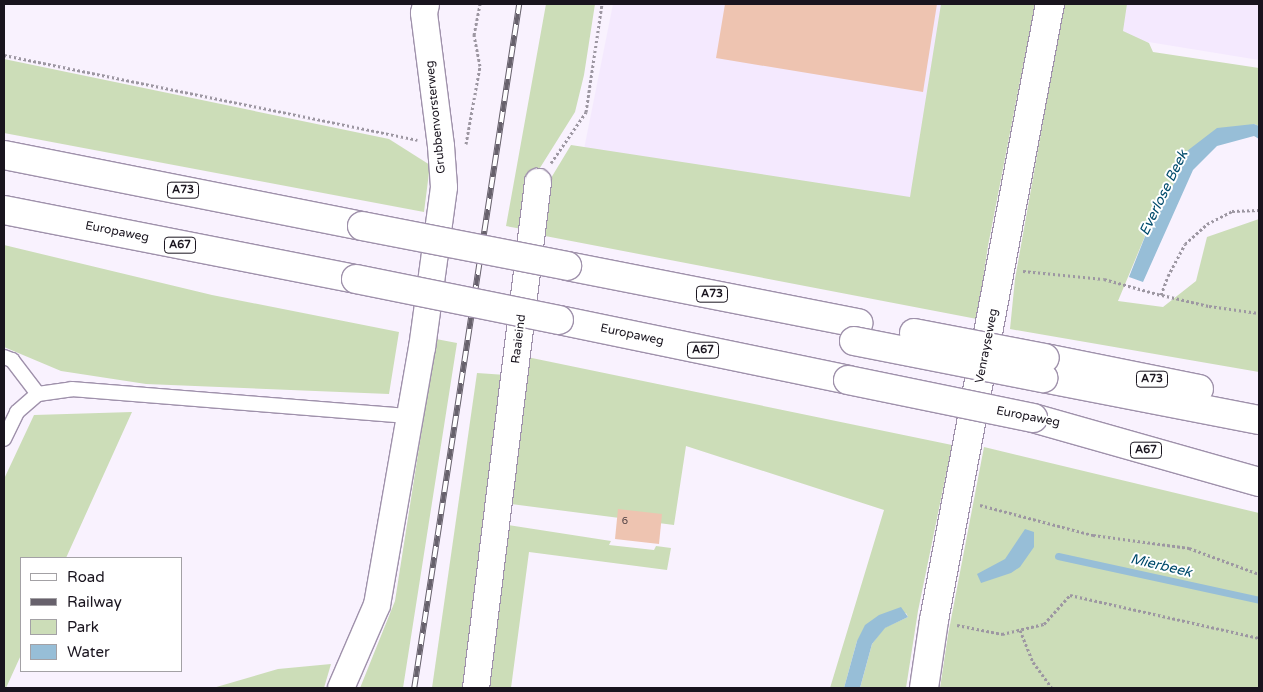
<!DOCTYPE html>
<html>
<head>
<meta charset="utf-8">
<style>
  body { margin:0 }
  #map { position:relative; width:1263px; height:692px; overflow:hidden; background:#f9f2fe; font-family:"Varela Round",sans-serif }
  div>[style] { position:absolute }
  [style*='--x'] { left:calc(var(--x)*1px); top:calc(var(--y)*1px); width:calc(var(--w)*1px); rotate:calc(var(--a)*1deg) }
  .built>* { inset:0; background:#f4e9fe }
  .green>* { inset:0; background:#ccddb8 }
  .water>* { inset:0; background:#97bed7 }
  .stream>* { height:7px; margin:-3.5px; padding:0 3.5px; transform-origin:3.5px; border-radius:3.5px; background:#97bed7 }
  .building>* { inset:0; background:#eec4b1 }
  .path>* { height:3px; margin-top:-1.5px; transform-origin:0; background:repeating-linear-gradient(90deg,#9d97a2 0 2.5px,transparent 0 5px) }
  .roads { filter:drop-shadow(1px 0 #9f91ab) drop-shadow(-1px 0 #9f91ab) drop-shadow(0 1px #9f91ab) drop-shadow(0 -1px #9f91ab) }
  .lane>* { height:14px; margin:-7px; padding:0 7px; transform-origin:7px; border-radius:7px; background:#fff }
  .street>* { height:26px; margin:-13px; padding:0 13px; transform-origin:13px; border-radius:13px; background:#fff }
  .secondary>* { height:28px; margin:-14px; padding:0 14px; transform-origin:14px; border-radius:14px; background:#fff }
  .highway>* { height:28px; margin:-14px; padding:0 14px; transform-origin:14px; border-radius:14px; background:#fff }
  .rail>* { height:5.5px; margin-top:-2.75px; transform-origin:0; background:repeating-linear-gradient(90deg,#fff 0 11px,#67616c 0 22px); box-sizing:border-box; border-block:1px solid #67616c }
  .bridges { filter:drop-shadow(1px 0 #9f91ab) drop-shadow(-1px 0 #9f91ab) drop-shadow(0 1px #9f91ab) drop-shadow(0 -1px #9f91ab) }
  .highway-bridge>* { height:28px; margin:-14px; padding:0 14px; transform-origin:14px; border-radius:14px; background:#fff }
  span { translate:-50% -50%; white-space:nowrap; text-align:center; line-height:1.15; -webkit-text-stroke:4px #fff; paint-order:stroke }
  .number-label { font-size:10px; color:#4e4043 }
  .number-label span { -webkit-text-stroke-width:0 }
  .shield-label span { padding:1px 4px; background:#fff; border:1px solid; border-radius:4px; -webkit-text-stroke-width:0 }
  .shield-label { font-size:11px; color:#19141e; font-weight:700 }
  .street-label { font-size:12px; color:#19141e }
  .water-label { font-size:14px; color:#004b6c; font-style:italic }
  .frame { position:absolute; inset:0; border:5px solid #19141e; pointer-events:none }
  .legend { position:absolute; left:20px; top:557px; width:162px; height:115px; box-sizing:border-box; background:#fff; border:1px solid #a3a1a5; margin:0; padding:6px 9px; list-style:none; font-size:15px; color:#19141e }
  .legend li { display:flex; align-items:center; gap:10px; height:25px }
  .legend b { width:25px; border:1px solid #a3a1a5 }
</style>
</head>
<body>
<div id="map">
  <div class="built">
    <div style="clip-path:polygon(613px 4px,971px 4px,931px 210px,584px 149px)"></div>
    <div style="clip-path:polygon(1092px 4px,1259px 4px,1259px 60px,1087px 32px)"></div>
  </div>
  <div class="green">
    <div style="clip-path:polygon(546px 4px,595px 4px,584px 75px,575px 112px,533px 179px,522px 229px,506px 226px)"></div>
    <div style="clip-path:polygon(941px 4px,1035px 4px,988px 246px,977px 319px,540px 235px,548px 183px,571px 145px,910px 197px)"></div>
    <div style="clip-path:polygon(1064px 4px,1127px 4px,1123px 31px,1149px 43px,1153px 52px,1259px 68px,1259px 126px,1254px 124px,1187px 151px,1170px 193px,1148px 229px,1118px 301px,1163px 307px,1196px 281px,1207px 237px,1259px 219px,1259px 372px,1010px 329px,1015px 279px)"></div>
    <div style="clip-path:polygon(4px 59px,389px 139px,430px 165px,424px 212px,4px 133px)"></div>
    <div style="clip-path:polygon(4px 245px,212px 295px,399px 332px,389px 394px,146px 384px,61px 371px,4px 347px)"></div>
    <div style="clip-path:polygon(436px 339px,457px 343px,403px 688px,360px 688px,395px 601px)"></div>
    <div style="clip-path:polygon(527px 357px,952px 445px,918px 611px,906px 688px,860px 688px,872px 644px,884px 628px,908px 617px,906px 613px,857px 641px,844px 688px,830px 688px,884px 510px,686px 446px,674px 525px,511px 504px)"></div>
    <div style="clip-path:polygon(477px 373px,506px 375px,467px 688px,432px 688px)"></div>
    <div style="clip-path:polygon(132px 412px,66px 558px,21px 558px,21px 655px,6px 688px,4px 688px,4px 479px,34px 415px)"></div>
    <div style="clip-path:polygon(984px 447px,1259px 513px,1259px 688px,940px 688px,948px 635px)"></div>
    <div style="clip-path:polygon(508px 525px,611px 541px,609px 545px,654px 550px,656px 546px,671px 548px,667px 570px,529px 552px,511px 688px,489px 688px)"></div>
    <div style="clip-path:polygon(331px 664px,324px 688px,213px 688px,278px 669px)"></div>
  </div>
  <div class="water">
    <div style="clip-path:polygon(1254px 124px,1259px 126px,1259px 139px,1254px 136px,1217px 146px,1193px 170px,1143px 282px,1129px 277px,1148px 229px,1170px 193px,1187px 151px,1217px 128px)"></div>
    <div style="clip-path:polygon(1025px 529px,1034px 532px,1034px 547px,1020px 567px,1011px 573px,981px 583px,977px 574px,1005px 559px)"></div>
    <div style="clip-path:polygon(901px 607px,908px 617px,885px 628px,872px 644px,860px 688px,844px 688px,857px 641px,865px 625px,879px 615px)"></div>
  </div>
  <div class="stream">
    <div style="--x:1058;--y:556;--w:206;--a:12.3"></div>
  </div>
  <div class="building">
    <div style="clip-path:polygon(725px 4px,937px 4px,923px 92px,716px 58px)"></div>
    <div style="clip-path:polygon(618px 509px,662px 514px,659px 544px,615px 539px)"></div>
  </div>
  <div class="path">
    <div style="--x:4;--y:55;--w:422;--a:11.6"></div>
    <div style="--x:466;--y:144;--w:79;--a:-79.8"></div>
    <div style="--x:480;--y:66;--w:32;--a:-101"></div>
    <div style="--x:474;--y:35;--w:32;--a:-79"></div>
    <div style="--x:551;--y:163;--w:62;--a:-55.5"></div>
    <div style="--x:586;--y:112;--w:109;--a:-81.6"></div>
    <div style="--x:1023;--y:271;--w:81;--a:5.6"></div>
    <div style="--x:1104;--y:279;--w:59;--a:15.7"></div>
    <div style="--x:1161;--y:295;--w:20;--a:-70"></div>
    <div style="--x:1168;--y:276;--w:36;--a:-62"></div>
    <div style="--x:1185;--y:244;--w:30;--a:-42"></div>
    <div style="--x:1207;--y:224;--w:28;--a:-27"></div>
    <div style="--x:1232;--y:211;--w:27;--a:-2"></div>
    <div style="--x:1162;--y:295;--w:48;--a:13.2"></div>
    <div style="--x:1209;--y:306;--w:50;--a:8"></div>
    <div style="--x:980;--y:505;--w:117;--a:14.9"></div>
    <div style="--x:1093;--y:535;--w:97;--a:7.7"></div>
    <div style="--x:1189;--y:548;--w:75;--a:20.4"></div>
    <div style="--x:957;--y:625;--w:46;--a:11.3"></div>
    <div style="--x:1002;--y:634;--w:43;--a:-13.4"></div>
    <div style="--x:1044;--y:624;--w:39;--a:-48"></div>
    <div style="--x:1070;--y:595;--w:194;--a:12.8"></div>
    <div style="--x:1020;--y:630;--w:35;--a:68"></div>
    <div style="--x:1033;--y:662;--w:32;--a:54"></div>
  </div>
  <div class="roads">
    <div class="lane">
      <div style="--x:4;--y:357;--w:9;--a:21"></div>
      <div style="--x:12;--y:360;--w:43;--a:52.6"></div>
      <div style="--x:4;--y:439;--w:30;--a:-64"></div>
      <div style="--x:17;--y:412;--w:28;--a:-41"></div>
      <div style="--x:38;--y:394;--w:34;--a:-8"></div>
      <div style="--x:72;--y:389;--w:339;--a:4.6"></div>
    </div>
    <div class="street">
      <div style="--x:341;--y:688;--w:90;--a:-66.6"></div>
      <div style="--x:377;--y:605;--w:261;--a:-80.1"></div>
      <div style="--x:422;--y:348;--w:162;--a:-82.2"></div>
      <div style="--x:444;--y:187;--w:41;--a:-94.2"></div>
      <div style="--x:441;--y:146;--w:134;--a:-97.3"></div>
      <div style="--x:424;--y:13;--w:9;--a:-77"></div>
      <div style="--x:476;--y:688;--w:510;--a:-83.01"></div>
    </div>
    <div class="secondary">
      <div style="--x:924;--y:688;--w:69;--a:-81.6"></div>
      <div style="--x:934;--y:620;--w:627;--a:-79.34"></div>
    </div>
    <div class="highway">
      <div style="--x:4;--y:155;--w:365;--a:11.2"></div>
      <div style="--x:4;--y:210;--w:359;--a:11.1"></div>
      <div style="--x:567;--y:266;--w:297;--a:11.1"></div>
      <div style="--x:559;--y:320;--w:295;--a:11.7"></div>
      <div style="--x:1045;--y:358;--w:157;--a:11.4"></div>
      <div style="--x:1043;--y:378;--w:220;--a:11"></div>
      <div style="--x:1033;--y:418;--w:235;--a:15.8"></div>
    </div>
  </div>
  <div class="rail">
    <div style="--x:414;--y:688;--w:692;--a:-81.27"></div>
  </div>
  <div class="bridges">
    <div class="highway-bridge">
      <div style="--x:362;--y:226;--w:209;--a:11"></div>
      <div style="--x:356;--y:279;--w:207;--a:11.4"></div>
      <div style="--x:914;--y:333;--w:133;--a:10.8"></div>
      <div style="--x:854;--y:341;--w:193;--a:11.1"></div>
      <div style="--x:848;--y:380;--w:189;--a:11.6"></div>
    </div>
  </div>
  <div class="number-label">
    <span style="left:625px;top:522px">6</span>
  </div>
  <div class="shield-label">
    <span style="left:183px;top:190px">A73</span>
    <span style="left:180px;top:245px">A67</span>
    <span style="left:712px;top:294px">A73</span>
    <span style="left:703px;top:350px">A67</span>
    <span style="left:1152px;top:379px">A73</span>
    <span style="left:1146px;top:450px">A67</span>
  </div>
  <div class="street-label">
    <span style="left:436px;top:117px;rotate:-96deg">Grubbenvorsterweg</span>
    <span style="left:117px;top:232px;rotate:11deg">Europaweg</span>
    <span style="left:632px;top:335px;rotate:12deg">Europaweg</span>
    <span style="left:519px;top:339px;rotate:-83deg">Raaieind</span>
    <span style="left:987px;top:346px;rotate:-79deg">Venrayseweg</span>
    <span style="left:1028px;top:417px;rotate:11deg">Europaweg</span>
  </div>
  <div class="water-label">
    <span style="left:1164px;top:193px;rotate:-64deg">Everlose Beek</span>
    <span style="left:1161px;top:566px;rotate:13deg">Mierbeek</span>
  </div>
  <div class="frame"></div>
  <ul class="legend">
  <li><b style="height:6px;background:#fff"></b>Road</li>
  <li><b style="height:6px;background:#67616c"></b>Railway</li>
  <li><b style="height:14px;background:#ccddb8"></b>Park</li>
  <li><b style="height:14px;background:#97bed7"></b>Water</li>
  </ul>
</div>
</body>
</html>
